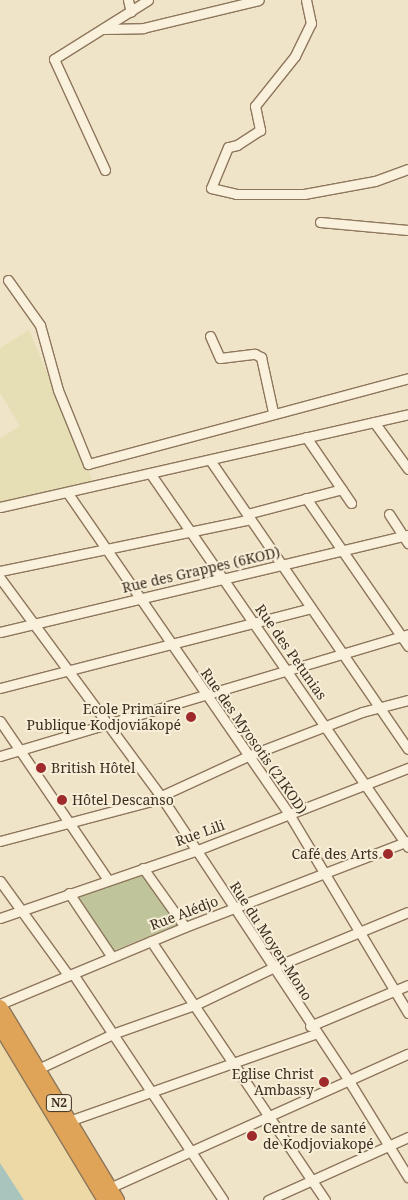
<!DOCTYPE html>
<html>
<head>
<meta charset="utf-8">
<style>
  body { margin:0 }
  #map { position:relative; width:408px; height:1200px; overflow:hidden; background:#f0e4c8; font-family:"Noto Serif",serif }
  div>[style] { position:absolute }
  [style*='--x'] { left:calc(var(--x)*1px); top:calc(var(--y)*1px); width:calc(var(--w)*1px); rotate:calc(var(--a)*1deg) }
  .farmland>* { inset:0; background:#e6deb5 }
  .sand>* { inset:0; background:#ecd9a5 }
  .cemetery>* { inset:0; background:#bfc49a }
  .water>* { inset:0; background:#a9c4bc }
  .roads { filter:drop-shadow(1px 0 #8d765c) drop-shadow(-1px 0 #8d765c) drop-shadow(0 1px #8d765c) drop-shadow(0 -1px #8d765c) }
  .minor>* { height:9px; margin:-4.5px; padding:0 4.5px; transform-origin:4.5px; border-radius:4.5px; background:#faf1dc }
  .highway>* { height:14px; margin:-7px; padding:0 7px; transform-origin:7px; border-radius:7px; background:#e0a458 }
  .dots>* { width:14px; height:14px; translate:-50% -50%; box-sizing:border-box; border:2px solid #f7eed8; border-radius:50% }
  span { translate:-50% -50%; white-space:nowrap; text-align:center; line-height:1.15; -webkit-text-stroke:4px #f7eed8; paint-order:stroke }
  .shield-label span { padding:1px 4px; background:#f7eed8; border:1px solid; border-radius:4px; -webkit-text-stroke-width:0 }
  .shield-label { font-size:12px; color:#3d2e20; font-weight:700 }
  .street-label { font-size:14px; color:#3d2e20 }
  .poi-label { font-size:14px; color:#3d2e20 }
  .right { translate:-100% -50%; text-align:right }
  .left { translate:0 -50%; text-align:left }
</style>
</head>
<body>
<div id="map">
  <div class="farmland">
    <div style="clip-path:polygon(29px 330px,93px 482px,0 503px,0 438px,20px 426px,0 393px,0 348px)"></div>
  </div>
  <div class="sand">
    <div style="clip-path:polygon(0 1038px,97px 1200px,24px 1200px,0 1163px)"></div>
  </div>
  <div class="cemetery">
    <div style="clip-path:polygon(143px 873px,180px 924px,110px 952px,73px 897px)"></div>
  </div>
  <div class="water">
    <div style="clip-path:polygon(0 1163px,2px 1166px,24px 1200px,0 1200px)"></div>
  </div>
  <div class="roads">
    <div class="minor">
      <div style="--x:128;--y:0;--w:12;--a:76"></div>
      <div style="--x:306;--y:0;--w:24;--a:78"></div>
      <div style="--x:311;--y:23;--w:37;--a:116"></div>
      <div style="--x:295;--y:56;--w:64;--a:128.7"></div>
      <div style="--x:255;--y:106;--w:25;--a:78"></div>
      <div style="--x:260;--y:130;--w:27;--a:147"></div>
      <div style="--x:237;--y:145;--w:9;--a:167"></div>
      <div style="--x:228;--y:147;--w:44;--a:112.5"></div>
      <div style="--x:211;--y:188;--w:26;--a:13"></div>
      <div style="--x:236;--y:194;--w:68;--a:0"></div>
      <div style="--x:304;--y:194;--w:72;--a:-10.4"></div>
      <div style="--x:375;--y:181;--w:35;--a:-20"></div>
      <div style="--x:104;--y:29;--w:39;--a:-1"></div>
      <div style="--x:143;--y:28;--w:119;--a:-13.6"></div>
      <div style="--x:105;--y:170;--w:122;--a:-114.7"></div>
      <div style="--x:54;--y:59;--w:111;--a:-32.1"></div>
      <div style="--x:320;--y:222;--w:88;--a:5.2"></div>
      <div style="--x:8;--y:280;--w:55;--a:54.6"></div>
      <div style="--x:40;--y:325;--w:67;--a:74.5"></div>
      <div style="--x:58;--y:390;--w:80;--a:67.9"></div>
      <div style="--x:88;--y:464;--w:331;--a:-15"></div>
      <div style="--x:210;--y:336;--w:24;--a:66"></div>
      <div style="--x:220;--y:358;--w:35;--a:-7"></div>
      <div style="--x:255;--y:354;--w:7;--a:27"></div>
      <div style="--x:261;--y:357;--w:56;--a:77.7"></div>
      <div style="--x:374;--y:422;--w:58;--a:54.1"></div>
      <div style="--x:306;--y:437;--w:80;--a:55.7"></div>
      <div style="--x:210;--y:460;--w:350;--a:55.6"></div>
      <div style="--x:150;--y:473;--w:454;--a:55.4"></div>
      <div style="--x:67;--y:492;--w:391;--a:55.4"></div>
      <div style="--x:289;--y:814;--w:232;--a:59.1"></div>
      <div style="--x:306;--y:498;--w:180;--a:55.4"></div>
      <div style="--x:0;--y:507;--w:418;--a:-12.8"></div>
      <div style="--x:247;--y:514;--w:98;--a:-14.7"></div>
      <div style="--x:389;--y:514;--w:35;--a:57"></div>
      <div style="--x:0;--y:571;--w:255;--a:-11.7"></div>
      <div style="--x:0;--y:578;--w:270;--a:53.6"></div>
      <div style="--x:160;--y:795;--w:343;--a:56.5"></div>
      <div style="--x:349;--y:1081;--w:113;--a:58.4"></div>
      <div style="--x:0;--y:632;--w:419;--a:-13.4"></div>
      <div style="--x:0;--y:688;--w:321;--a:-14.4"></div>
      <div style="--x:0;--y:721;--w:192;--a:55.8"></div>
      <div style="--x:0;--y:756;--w:426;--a:-16.6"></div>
      <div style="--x:0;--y:841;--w:153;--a:-14.8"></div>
      <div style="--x:148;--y:802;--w:110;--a:-24.7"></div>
      <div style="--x:248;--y:756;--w:122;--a:-21.1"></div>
      <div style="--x:362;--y:712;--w:48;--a:-14.6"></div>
      <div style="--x:143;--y:868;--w:72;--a:54.6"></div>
      <div style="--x:0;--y:881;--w:116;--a:54.1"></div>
      <div style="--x:69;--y:893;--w:77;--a:56.1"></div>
      <div style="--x:0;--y:918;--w:206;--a:-19"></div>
      <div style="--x:195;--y:851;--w:229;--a:-21.3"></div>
      <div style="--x:151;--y:941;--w:312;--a:56.1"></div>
      <div style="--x:73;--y:974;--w:271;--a:56.4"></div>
      <div style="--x:0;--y:1004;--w:200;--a:-22.6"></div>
      <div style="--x:185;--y:927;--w:239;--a:-21.1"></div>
      <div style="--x:310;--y:1026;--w:106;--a:-22.7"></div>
      <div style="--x:40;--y:1068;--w:83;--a:-25"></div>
      <div style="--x:115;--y:1033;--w:87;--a:-19.5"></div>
      <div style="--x:197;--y:1004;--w:83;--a:-25.6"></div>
      <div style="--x:272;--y:968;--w:147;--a:-22.4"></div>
      <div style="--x:69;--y:1121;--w:261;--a:-19.5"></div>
      <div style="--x:107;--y:1189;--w:330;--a:-24.2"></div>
      <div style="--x:268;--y:1200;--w:154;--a:-24.2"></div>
    </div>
    <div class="highway">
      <div style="--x:0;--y:1007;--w:226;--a:58.8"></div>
      <div style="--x:0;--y:1026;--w:203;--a:58.9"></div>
    </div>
  </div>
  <div class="dots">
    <div style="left:191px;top:717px;background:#9e2a2b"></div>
    <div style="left:41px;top:768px;background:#9e2a2b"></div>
    <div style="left:62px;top:800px;background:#9e2a2b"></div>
    <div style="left:388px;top:854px;background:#9e2a2b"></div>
    <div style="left:324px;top:1082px;background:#9e2a2b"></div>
    <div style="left:252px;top:1136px;background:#9e2a2b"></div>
  </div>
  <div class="shield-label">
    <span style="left:59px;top:1103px">N2</span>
  </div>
  <div class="street-label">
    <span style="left:201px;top:570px;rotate:-13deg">Rue des Grappes (6KOD)</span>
    <span style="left:291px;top:652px;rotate:55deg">Rue des Petunias</span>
    <span style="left:254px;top:741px;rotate:55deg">Rue des Myosotis (21KOD)</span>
    <span style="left:200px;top:833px;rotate:-20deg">Rue Lili</span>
    <span style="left:184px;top:913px;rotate:-21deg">Rue Alédjo</span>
    <span style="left:271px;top:941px;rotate:57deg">Rue du Moyen-Mono</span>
  </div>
  <div class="poi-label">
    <span class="right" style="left:181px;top:717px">Ecole Primaire<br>Publique Kodjoviakopé</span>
    <span class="left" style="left:51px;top:768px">British Hôtel</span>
    <span class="left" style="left:72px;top:800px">Hôtel Descanso</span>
    <span class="right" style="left:378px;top:854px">Café des Arts</span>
    <span class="right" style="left:314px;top:1082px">Eglise Christ<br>Ambassy</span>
    <span class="left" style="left:263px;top:1136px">Centre de santé<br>de Kodjoviakopé</span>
  </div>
</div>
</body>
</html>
